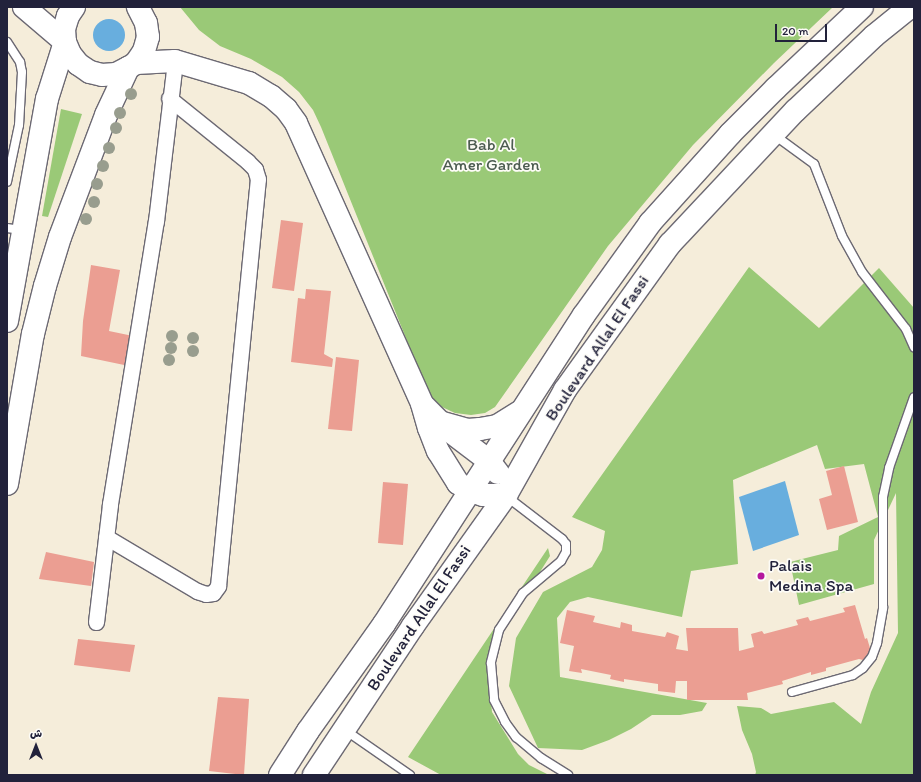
<!DOCTYPE html>
<html>
<head>
<meta charset="utf-8">
<style>
  body { margin:0 }
  #map { position:relative; width:921px; height:782px; overflow:hidden; background:#f5edda; font-family:Itim,"Playpen Sans Arabic",sans-serif }
  div>[style] { position:absolute }
  [style*='--x'] { left:calc(var(--x)*1px); top:calc(var(--y)*1px); width:calc(var(--w)*1px); rotate:calc(var(--a)*1deg) }
  .green>* { inset:0; background:#9ac977 }
  .water>* { inset:0; background:#68aede }
  .round { border-radius:50% }
  .building>* { inset:0; background:#eb9e92 }
  .roads { filter:drop-shadow(1px 0 #6c6973) drop-shadow(-1px 0 #6c6973) drop-shadow(0 1px #6c6973) drop-shadow(0 -1px #6c6973) }
  .service>* { height:8px; margin:-4px; padding:0 4px; transform-origin:4px; border-radius:4px; background:#fff }
  .minor>* { height:15px; margin:-7.5px; padding:0 7.5px; transform-origin:7.5px; border-radius:7.5px; background:#fff }
  .primary>* { height:22px; margin:-11px; padding:0 11px; transform-origin:11px; border-radius:11px; background:#fff }
  .trees>* { width:12px; height:12px; margin:-6px; border-radius:50%; background:#989d8e }
  .dots>* { width:11px; height:11px; translate:-50% -50%; box-sizing:border-box; border:2px solid #fdfcf7; border-radius:50% }
  span { translate:-50% -50%; white-space:nowrap; text-align:center; line-height:1.15; -webkit-text-stroke:3.5px #fdfcf7; paint-order:stroke }
  .park-label { font-size:17px; color:#4c5c50 }
  .street-label { font-size:17px; color:#22223b }
  .poi-label { font-size:17px; color:#22223b }
  .left { translate:0 -50%; text-align:left }
  .frame { position:absolute; inset:0; border:8px solid #22223b; pointer-events:none }
  .north { position:absolute; left:16px; top:726px; width:40px; height:40px; -webkit-text-stroke:3px #fdfcf7; paint-order:stroke; rotate:0deg; font-size:11px; font-weight:700; line-height:16px; text-align:center; color:#22223b }
  .north::after { content:''; display:block; margin:auto; width:14px; height:18px; background:#22223b; clip-path:polygon(50% 0,100% 100%,50% 72%,0 100%) }
  .scale { position:absolute; left:775px; top:24px; width:52px; height:18px; box-sizing:border-box; border:2px solid #22223b; border-top:0; padding-left:5px; font-size:12px; line-height:14px; white-space:nowrap; color:#22223b; -webkit-text-stroke:3px #fdfcf7; paint-order:stroke }
</style>
</head>
<body>
<div id="map">
  <div class="green">
    <div style="clip-path:polygon(180px 7px,833px 7px,774px 63px,693px 145px,608px 246px,495px 407px,485px 413px,471px 415px,455px 413px,442px 407px,433px 399px,426px 388px,321px 127px,313px 110px,299px 92px,282px 77px,251px 59px,220px 46px,199px 30px)"></div>
    <div style="clip-path:polygon(61px 109px,82px 114px,48px 217px,42px 216px)"></div>
    <div style="clip-path:polygon(749px 267px,819px 328px,879px 268px,914px 308px,914px 775px,755px 775px,756px 772px,752px 754px,742px 730px,737px 706px,761px 708px,771px 714px,834px 702px,861px 724px,871px 692px,898px 633px,896px 493px,874px 540px,874px 584px,799px 605px,790px 562px,838px 550px,839px 536px,878px 517px,864px 464px,825px 469px,817px 445px,733px 480px,738px 564px,691px 571px,682px 617px,588px 597px,570px 602px,557px 618px,560px 677px,707px 703px,702px 711px,680px 715px,652px 715px,631px 729px,609px 740px,582px 750px,538px 748px,509px 686px,516px 638px,543px 592px,592px 567px,602px 550px,605px 531px,572px 517px)"></div>
    <div style="clip-path:polygon(548px 548px,550px 556px,487px 656px,492px 712px,518px 754px,529px 765px,549px 775px,441px 775px,408px 757px)"></div>
  </div>
  <div class="water">
    <div class="round" style="left:93px;top:19px;width:32px;height:32px"></div>
    <div style="clip-path:polygon(785px 481px,799px 535px,753px 551px,739px 497px)"></div>
  </div>
  <div class="building">
    <div style="clip-path:polygon(281px 220px,303px 223px,294px 291px,272px 288px)"></div>
    <div style="clip-path:polygon(91px 265px,120px 270px,109px 331px,133px 336px,129px 366px,81px 356px,83px 321px)"></div>
    <div style="clip-path:polygon(306px 289px,331px 291px,324px 354px,333px 359px,332px 367px,291px 362px,298px 298px,305px 299px)"></div>
    <div style="clip-path:polygon(336px 357px,359px 360px,352px 431px,328px 429px)"></div>
    <div style="clip-path:polygon(844px 466px,858px 522px,827px 530px,819px 499px,832px 495px,826px 471px)"></div>
    <div style="clip-path:polygon(383px 482px,408px 484px,403px 545px,378px 543px)"></div>
    <div style="clip-path:polygon(46px 552px,94px 562px,91px 586px,39px 579px)"></div>
    <div style="clip-path:polygon(855px 605px,865px 639px,867px 638px,872px 655px,863px 660px,859px 659px,826px 668px,826px 671px,811px 675px,811px 672px,782px 681px,783px 684px,747px 693px,748px 700px,687px 700px,687px 681px,676px 681px,675px 693px,658px 691px,658px 684px,624px 679px,624px 682px,610px 679px,611px 675px,581px 669px,582px 673px,569px 671px,574px 646px,560px 643px,567px 610px,595px 616px,593px 622px,620px 628px,621px 622px,632px 625px,632px 631px,665px 637px,667px 632px,679px 636px,676px 649px,688px 651px,686px 628px,738px 628px,739px 651px,754px 647px,751px 634px,762px 631px,764px 634px,798px 625px,796px 620px,808px 617px,810px 621px,845px 612px,843px 608px)"></div>
    <div style="clip-path:polygon(78px 639px,135px 645px,130px 672px,74px 665px)"></div>
    <div style="clip-path:polygon(218px 697px,249px 699px,244px 775px,209px 771px)"></div>
  </div>
  <div class="roads">
    <div class="service">
      <div style="--x:7;--y:42;--w:24;--a:57"></div>
      <div style="--x:20;--y:62;--w:10;--a:79"></div>
      <div style="--x:22;--y:72;--w:53;--a:93.2"></div>
      <div style="--x:19;--y:125;--w:58;--a:101.9"></div>
      <div style="--x:773;--y:134;--w:51;--a:36.2"></div>
      <div style="--x:814;--y:164;--w:77;--a:68.7"></div>
      <div style="--x:842;--y:236;--w:41;--a:60.9"></div>
      <div style="--x:862;--y:272;--w:72;--a:52.3"></div>
      <div style="--x:906;--y:329;--w:20;--a:66"></div>
      <div style="--x:7;--y:228;--w:15;--a:8"></div>
      <div style="--x:506;--y:496;--w:71;--a:37.5"></div>
      <div style="--x:562;--y:539;--w:6;--a:51"></div>
      <div style="--x:566;--y:544;--w:8;--a:90"></div>
      <div style="--x:566;--y:552;--w:10;--a:119"></div>
      <div style="--x:561;--y:561;--w:50;--a:139.9"></div>
      <div style="--x:523;--y:593;--w:44;--a:123"></div>
      <div style="--x:499;--y:630;--w:34;--a:104"></div>
      <div style="--x:491;--y:663;--w:37;--a:85"></div>
      <div style="--x:494;--y:700;--w:25;--a:63"></div>
      <div style="--x:505;--y:722;--w:19;--a:54"></div>
      <div style="--x:516;--y:737;--w:33;--a:40"></div>
      <div style="--x:541;--y:758;--w:32;--a:32"></div>
      <div style="--x:792;--y:692;--w:63;--a:-15.6"></div>
      <div style="--x:853;--y:675;--w:12;--a:-35"></div>
      <div style="--x:863;--y:668;--w:14;--a:-51"></div>
      <div style="--x:872;--y:657;--w:15;--a:-70"></div>
      <div style="--x:877;--y:643;--w:36;--a:-80"></div>
      <div style="--x:883;--y:608;--w:111;--a:-90"></div>
      <div style="--x:883;--y:497;--w:30;--a:-78"></div>
      <div style="--x:889;--y:468;--w:75;--a:-70.6"></div>
      <div style="--x:345;--y:730;--w:79;--a:34.7"></div>
    </div>
    <div class="minor">
      <div style="--x:106;--y:537;--w:106;--a:30.7"></div>
      <div style="--x:197;--y:591;--w:9;--a:18"></div>
      <div style="--x:206;--y:594;--w:7;--a:-8"></div>
      <div style="--x:213;--y:593;--w:9;--a:-54"></div>
      <div style="--x:218;--y:586;--w:409;--a:-84.4"></div>
      <div style="--x:258;--y:179;--w:10;--a:-107"></div>
      <div style="--x:255;--y:169;--w:11;--a:-135"></div>
      <div style="--x:247;--y:161;--w:100;--a:-141.1"></div>
      <div style="--x:96;--y:622;--w:119;--a:-83.2"></div>
      <div style="--x:110;--y:504;--w:287;--a:-80.8"></div>
      <div style="--x:156;--y:221;--w:161;--a:-83.2"></div>
    </div>
    <div class="primary">
      <div style="--x:74;--y:7;--w:11;--a:124"></div>
      <div style="--x:68;--y:16;--w:14;--a:107"></div>
      <div style="--x:64;--y:29;--w:13;--a:86"></div>
      <div style="--x:65;--y:42;--w:13;--a:67"></div>
      <div style="--x:70;--y:54;--w:13;--a:51"></div>
      <div style="--x:78;--y:64;--w:14;--a:34"></div>
      <div style="--x:90;--y:72;--w:12;--a:14"></div>
      <div style="--x:102;--y:75;--w:14;--a:-4"></div>
      <div style="--x:116;--y:74;--w:13;--a:-27"></div>
      <div style="--x:128;--y:68;--w:9;--a:-32"></div>
      <div style="--x:136;--y:63;--w:14;--a:-56"></div>
      <div style="--x:144;--y:51;--w:15;--a:-74"></div>
      <div style="--x:148;--y:37;--w:14;--a:-98"></div>
      <div style="--x:146;--y:23;--w:18;--a:-117"></div>
      <div style="--x:136;--y:63;--w:39;--a:-3"></div>
      <div style="--x:175;--y:61;--w:77;--a:16.6"></div>
      <div style="--x:249;--y:83;--w:26;--a:31"></div>
      <div style="--x:271;--y:96;--w:20;--a:41"></div>
      <div style="--x:286;--y:109;--w:17;--a:54"></div>
      <div style="--x:296;--y:123;--w:308;--a:65.8"></div>
      <div style="--x:422;--y:404;--w:25;--a:74"></div>
      <div style="--x:429;--y:428;--w:25;--a:69"></div>
      <div style="--x:438;--y:451;--w:38;--a:58"></div>
      <div style="--x:458;--y:483;--w:14;--a:34"></div>
      <div style="--x:470;--y:491;--w:14;--a:17"></div>
      <div style="--x:483;--y:495;--w:23;--a:0"></div>
      <div style="--x:7;--y:321;--w:226;--a:-79.8"></div>
      <div style="--x:47;--y:99;--w:60;--a:-72.5"></div>
      <div style="--x:65;--y:42;--w:54;--a:-139.5"></div>
      <div style="--x:425;--y:407;--w:31;--a:45"></div>
      <div style="--x:447;--y:429;--w:53;--a:37.3"></div>
      <div style="--x:489;--y:461;--w:15;--a:53"></div>
      <div style="--x:443;--y:423;--w:26;--a:16"></div>
      <div style="--x:468;--y:430;--w:12;--a:-5"></div>
      <div style="--x:480;--y:429;--w:17;--a:-10"></div>
      <div style="--x:497;--y:426;--w:26;--a:-32"></div>
      <div style="--x:7;--y:484;--w:152;--a:-80.2"></div>
      <div style="--x:33;--y:334;--w:49;--a:-76"></div>
      <div style="--x:45;--y:286;--w:51;--a:-73"></div>
      <div style="--x:60;--y:237;--w:130;--a:-69.3"></div>
      <div style="--x:106;--y:115;--w:52;--a:-64.9"></div>
      <div style="--x:280;--y:775;--w:52;--a:-57.5"></div>
      <div style="--x:308;--y:731;--w:131;--a:-54.6"></div>
      <div style="--x:384;--y:624;--w:368;--a:-57.1"></div>
      <div style="--x:584;--y:315;--w:113;--a:-54.3"></div>
      <div style="--x:650;--y:223;--w:120;--a:-48"></div>
      <div style="--x:730;--y:134;--w:65;--a:-45"></div>
      <div style="--x:776;--y:88;--w:118;--a:-43.3"></div>
      <div style="--x:314;--y:775;--w:179;--a:-56.4"></div>
      <div style="--x:413;--y:626;--w:161;--a:-54.6"></div>
      <div style="--x:506;--y:495;--w:120;--a:-60.7"></div>
      <div style="--x:565;--y:390;--w:180;--a:-54.3"></div>
      <div style="--x:670;--y:244;--w:183;--a:-46.8"></div>
      <div style="--x:795;--y:111;--w:109;--a:-43.5"></div>
      <div style="--x:874;--y:36;--w:46;--a:-38.9"></div>
    </div>
  </div>
  <div class="trees">
    <div style="left:131px;top:94px"></div>
    <div style="left:120px;top:113px"></div>
    <div style="left:116px;top:128px"></div>
    <div style="left:109px;top:148px"></div>
    <div style="left:103px;top:166px"></div>
    <div style="left:97px;top:184px"></div>
    <div style="left:94px;top:202px"></div>
    <div style="left:86px;top:219px"></div>
    <div style="left:172px;top:336px"></div>
    <div style="left:193px;top:338px"></div>
    <div style="left:171px;top:348px"></div>
    <div style="left:193px;top:351px"></div>
    <div style="left:169px;top:360px"></div>
  </div>
  <div class="dots">
    <div style="left:761px;top:576px;background:#b5179e"></div>
  </div>
  <div class="park-label">
    <span style="left:491px;top:155px">Bab Al<br>Amer Garden</span>
  </div>
  <div class="street-label">
    <span style="left:597px;top:348px;rotate:-56deg">Boulevard Allal El Fassi</span>
    <span style="left:419px;top:618px;rotate:-56deg">Boulevard Allal El Fassi</span>
  </div>
  <div class="poi-label">
    <span class="left" style="left:769px;top:576px">Palais<br>Medina Spa</span>
  </div>
  <div class="frame"></div>
  <div class="north">ش</div>
  <div class="scale">20 m</div>
</div>
</body>
</html>
